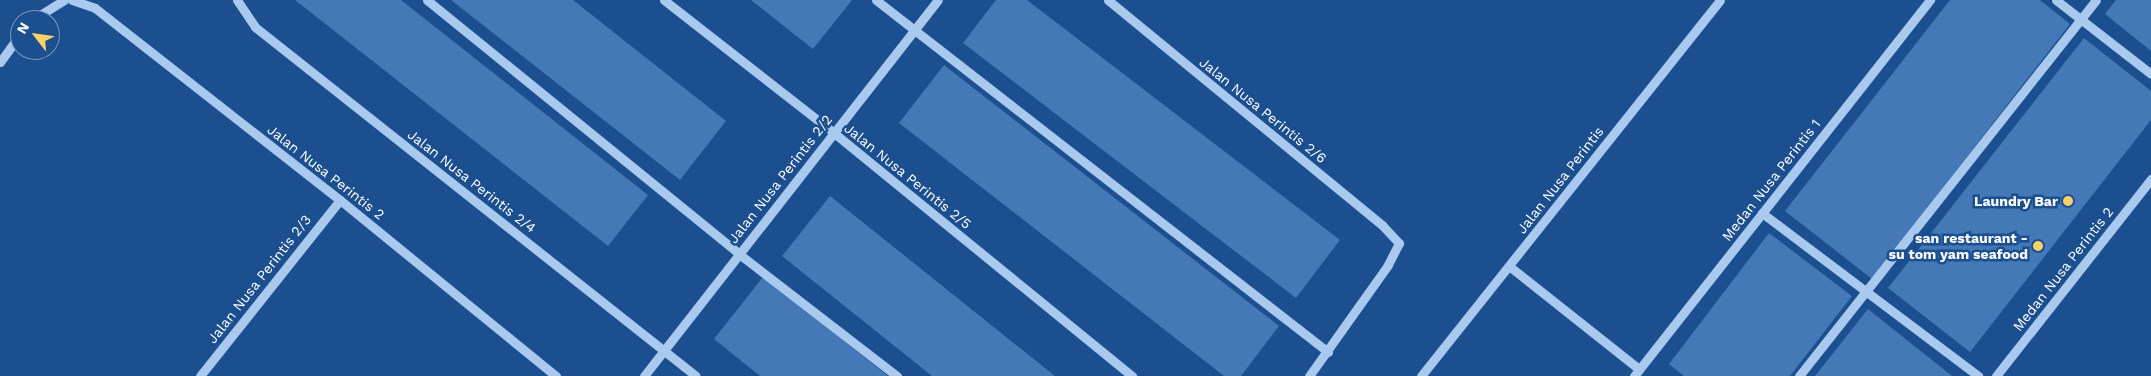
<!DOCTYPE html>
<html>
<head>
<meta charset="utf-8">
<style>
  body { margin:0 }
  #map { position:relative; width:2151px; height:376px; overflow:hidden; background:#1b4f8f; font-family:"Work Sans",sans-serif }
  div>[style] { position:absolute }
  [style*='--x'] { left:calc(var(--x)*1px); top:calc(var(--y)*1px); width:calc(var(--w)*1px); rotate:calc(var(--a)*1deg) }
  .building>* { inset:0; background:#4478b7 }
  .minor>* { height:9px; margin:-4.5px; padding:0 4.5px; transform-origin:4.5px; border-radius:4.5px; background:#a9c9ee }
  .dots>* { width:14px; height:14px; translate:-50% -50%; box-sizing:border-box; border:2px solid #1b4f8f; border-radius:50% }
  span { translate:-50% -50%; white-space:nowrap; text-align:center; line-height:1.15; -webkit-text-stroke:5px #1b4f8f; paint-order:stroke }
  .street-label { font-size:14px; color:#fff }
  .poi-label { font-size:14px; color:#fff; font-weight:700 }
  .right { translate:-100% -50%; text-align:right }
  .north { position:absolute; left:10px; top:10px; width:50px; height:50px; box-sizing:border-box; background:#1b4f8f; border:1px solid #7695bc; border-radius:50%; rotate:300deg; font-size:14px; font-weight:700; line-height:20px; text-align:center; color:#fff }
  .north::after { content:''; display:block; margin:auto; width:18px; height:22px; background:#ffd166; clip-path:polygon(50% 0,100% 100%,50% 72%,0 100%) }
</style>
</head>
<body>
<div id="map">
  <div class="building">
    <div style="clip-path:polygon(295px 0,401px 0,648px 195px,608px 246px)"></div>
    <div style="clip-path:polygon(451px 0,573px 0,726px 121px,680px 180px)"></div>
    <div style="clip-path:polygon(751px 0,852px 0,813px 49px)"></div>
    <div style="clip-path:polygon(996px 0,1027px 0,1340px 240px,1296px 298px,963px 43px)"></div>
    <div style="clip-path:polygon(1950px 0,2040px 0,2070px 24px,1872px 279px,1785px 211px)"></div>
    <div style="clip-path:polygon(2116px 0,2151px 0,2151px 51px,2105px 14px)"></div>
    <div style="clip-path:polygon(2084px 38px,2151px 91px,2151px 120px,1970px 352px,1888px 288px)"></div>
    <div style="clip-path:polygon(944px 65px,1279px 326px,1241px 376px,1224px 376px,899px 123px)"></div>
    <div style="clip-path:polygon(830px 196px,1055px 376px,932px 376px,782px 256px)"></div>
    <div style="clip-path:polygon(1769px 233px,1852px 296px,1790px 376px,1684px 376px,1669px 364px)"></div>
    <div style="clip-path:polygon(763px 277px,888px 376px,760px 376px,714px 339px)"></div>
    <div style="clip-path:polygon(1868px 309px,1952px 376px,1815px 376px)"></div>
  </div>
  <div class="minor">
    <div style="--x:72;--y:0;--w:24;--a:19"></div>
    <div style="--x:95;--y:8;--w:311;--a:38.1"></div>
    <div style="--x:340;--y:200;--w:279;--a:39.2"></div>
    <div style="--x:237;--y:0;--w:32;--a:56"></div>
    <div style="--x:255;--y:27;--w:562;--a:38.36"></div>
    <div style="--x:427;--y:0;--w:402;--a:39.1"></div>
    <div style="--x:739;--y:254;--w:200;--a:37.7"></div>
    <div style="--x:664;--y:0;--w:216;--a:38"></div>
    <div style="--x:834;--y:133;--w:385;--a:39.2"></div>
    <div style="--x:876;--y:0;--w:573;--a:37.91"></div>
    <div style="--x:1108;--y:0;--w:355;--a:39.4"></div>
    <div style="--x:1382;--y:225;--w:25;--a:47"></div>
    <div style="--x:1399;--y:243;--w:25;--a:117"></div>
    <div style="--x:1388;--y:265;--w:136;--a:125.4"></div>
    <div style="--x:2056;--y:0;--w:120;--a:37.9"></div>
    <div style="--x:32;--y:20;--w:38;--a:-32"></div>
    <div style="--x:0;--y:62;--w:34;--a:-54"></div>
    <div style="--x:1762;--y:213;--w:271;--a:37"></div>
    <div style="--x:1509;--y:266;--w:166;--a:38.4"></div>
    <div style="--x:200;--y:376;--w:225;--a:-51.5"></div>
    <div style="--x:644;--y:376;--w:477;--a:-52"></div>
    <div style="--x:1421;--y:376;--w:480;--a:-51.5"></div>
    <div style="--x:1634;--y:376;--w:479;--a:-51.8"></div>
    <div style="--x:1799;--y:376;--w:479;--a:-51.7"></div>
    <div style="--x:1996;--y:376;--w:251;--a:-51.8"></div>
  </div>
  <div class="dots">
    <div style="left:2068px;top:201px;background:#ffd166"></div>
    <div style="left:2038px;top:246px;background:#ffd166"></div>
  </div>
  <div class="street-label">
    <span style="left:1263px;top:110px;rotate:39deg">Jalan Nusa Perintis 2/6</span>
    <span style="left:326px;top:172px;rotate:38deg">Jalan Nusa Perintis 2</span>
    <span style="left:908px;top:176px;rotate:39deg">Jalan Nusa Perintis 2/5</span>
    <span style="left:780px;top:179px;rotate:-52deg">Jalan Nusa Perintis 2/2</span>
    <span style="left:1560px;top:180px;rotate:-52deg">Jalan Nusa Perintis</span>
    <span style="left:1771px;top:180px;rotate:-52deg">Medan Nusa Perintis 1</span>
    <span style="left:472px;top:181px;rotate:38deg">Jalan Nusa Perintis 2/4</span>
    <span style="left:2063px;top:269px;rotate:-52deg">Medan Nusa Perintis 2</span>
    <span style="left:259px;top:279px;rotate:-52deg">Jalan Nusa Perintis 2/3</span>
  </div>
  <div class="poi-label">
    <span class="right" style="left:2058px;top:201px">Laundry Bar</span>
    <span class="right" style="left:2028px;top:246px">san restaurant -<br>su tom yam seafood</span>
  </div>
  <div class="north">N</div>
</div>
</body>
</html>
